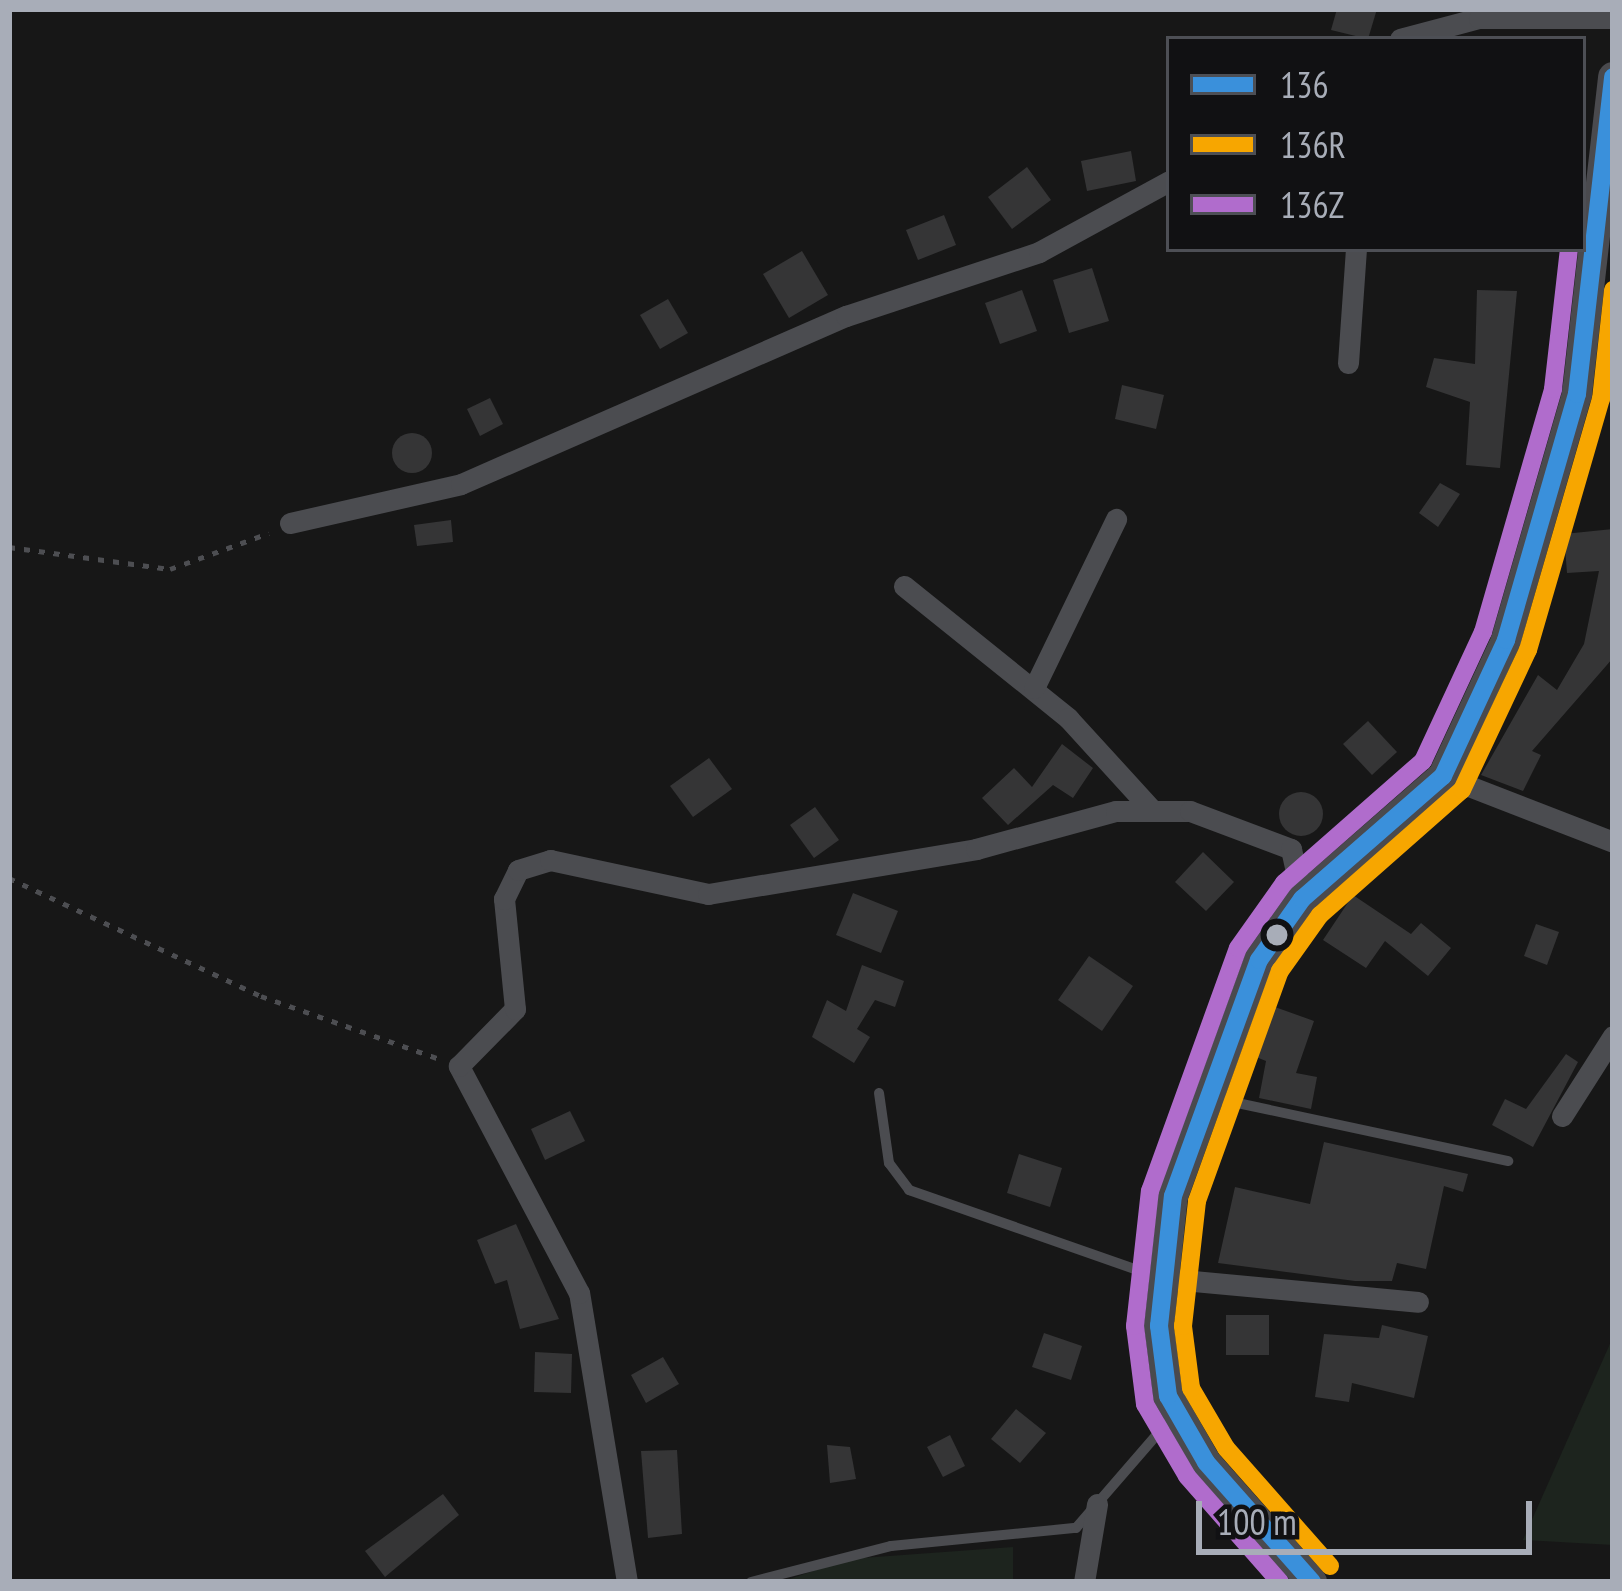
<!DOCTYPE html>
<html>
<head>
<meta charset="utf-8">
<style>
  body { margin:0 }
  #map { position:relative; width:1622px; height:1591px; overflow:hidden; background:#171717; font-family:"PT Sans Narrow",sans-serif }
  div>[style] { position:absolute }
  [style*='--x'] { left:calc(var(--x)*1px); top:calc(var(--y)*1px); width:calc(var(--w)*1px); rotate:calc(var(--a)*1deg) }
  .green>* { inset:0; background:#1d241e }
  .building>* { inset:0; background:#353536 }
  .round { border-radius:50% }
  .path>* { height:4.5px; margin-top:-2.25px; transform-origin:0; background:repeating-linear-gradient(90deg,#4d4e52 0 6px,transparent 0 15px) }
  .lane>* { height:10px; margin:-5px; padding:0 5px; transform-origin:5px; border-radius:5px; background:#4b4c50 }
  .street>* { height:21px; margin:-10.5px; padding:0 10.5px; transform-origin:10.5px; border-radius:10.5px; background:#4b4c50 }
  .secondary>* { height:30px; margin:-15px; padding:0 15px; transform-origin:15px; border-radius:15px; background:#4a4a4e }
  .bus-1>* { height:18px; margin:-9px; padding:0 9px; transform-origin:9px; border-radius:9px; background:#3a90db }
  .bus-2>* { height:18px; margin:-9px; padding:0 9px; transform-origin:9px; border-radius:9px; background:#f7a600 }
  .bus-3>* { height:18px; margin:-9px; padding:0 9px; transform-origin:9px; border-radius:9px; background:#b06ccc }
  .dots>* { width:33px; height:33px; translate:-50% -50%; box-sizing:border-box; border:6px solid #111113; border-radius:50% }
  span { translate:-50% -50%; white-space:nowrap; text-align:center; line-height:1.15; -webkit-text-stroke:12px #111113; paint-order:stroke }
  .frame { position:absolute; inset:0; border:12px solid #a8adb8; pointer-events:none }
  .legend { position:absolute; left:1166px; top:36px; width:420px; height:216px; box-sizing:border-box; background:#111113; border:3px solid #4d4f55; margin:0; padding:15px 21px; list-style:none; font-size:36px; color:#a8adb8 }
  .legend li { display:flex; align-items:center; gap:24px; height:60px }
  .legend b { width:60px; border:3px solid #4d4f55 }
  .scale { position:absolute; left:1196px; top:1501px; width:336px; height:54px; box-sizing:border-box; border:6px solid #a8adb8; border-top:0; padding-left:15px; font-size:36px; line-height:42px; white-space:nowrap; color:#a8adb8; -webkit-text-stroke:9px #111113; paint-order:stroke }
</style>
</head>
<body>
<div id="map">
  <div class="green">
    <div style="clip-path:polygon(1613px 1337px,1613px 1545px,1523px 1540px)"></div>
    <div style="clip-path:polygon(1013px 1547px,1013px 1582px,781px 1582px,848px 1559px)"></div>
  </div>
  <div class="building">
    <div style="clip-path:polygon(1337px 9px,1377px 9px,1368px 39px,1331px 30px)"></div>
    <div style="clip-path:polygon(1131px 151px,1136px 181px,1087px 191px,1081px 161px)"></div>
    <div style="clip-path:polygon(1027px 167px,1051px 200px,1012px 229px,988px 197px)"></div>
    <div style="clip-path:polygon(944px 215px,956px 245px,918px 260px,906px 230px)"></div>
    <div style="clip-path:polygon(802px 251px,828px 295px,789px 318px,763px 274px)"></div>
    <div style="clip-path:polygon(1092px 268px,1109px 321px,1069px 333px,1053px 280px)"></div>
    <div style="clip-path:polygon(1022px 290px,1037px 331px,1000px 344px,985px 303px)"></div>
    <div style="clip-path:polygon(1477px 290px,1517px 291px,1500px 468px,1466px 465px,1470px 402px,1426px 387px,1434px 358px,1475px 364px)"></div>
    <div style="clip-path:polygon(668px 299px,688px 333px,660px 349px,640px 315px)"></div>
    <div style="clip-path:polygon(1122px 385px,1164px 395px,1156px 429px,1115px 419px)"></div>
    <div style="clip-path:polygon(490px 398px,503px 424px,480px 436px,467px 409px)"></div>
    <div class="round" style="left:392px;top:433px;width:40px;height:40px"></div>
    <div style="clip-path:polygon(1440px 483px,1460px 494px,1438px 527px,1419px 513px)"></div>
    <div style="clip-path:polygon(451px 520px,453px 542px,417px 546px,414px 525px)"></div>
    <div style="clip-path:polygon(1613px 529px,1613px 658px,1532px 751px,1541px 755px,1523px 791px,1481px 775px,1538px 675px,1557px 690px,1584px 644px,1599px 571px,1567px 573px,1564px 534px)"></div>
    <div style="clip-path:polygon(1368px 721px,1397px 752px,1372px 775px,1343px 744px)"></div>
    <div style="clip-path:polygon(1062px 744px,1093px 768px,1073px 798px,1053px 785px,1008px 825px,982px 798px,1014px 768px,1032px 787px)"></div>
    <div style="clip-path:polygon(709px 758px,732px 789px,693px 817px,670px 786px)"></div>
    <div class="round" style="left:1279px;top:792px;width:44px;height:44px"></div>
    <div style="clip-path:polygon(815px 807px,839px 840px,814px 858px,790px 825px)"></div>
    <div style="clip-path:polygon(1203px 852px,1234px 882px,1206px 911px,1175px 882px)"></div>
    <div style="clip-path:polygon(853px 893px,898px 911px,881px 953px,836px 935px)"></div>
    <div style="clip-path:polygon(1353px 895px,1411px 934px,1421px 923px,1451px 948px,1428px 976px,1385px 941px,1366px 968px,1323px 940px)"></div>
    <div style="clip-path:polygon(1536px 924px,1559px 932px,1547px 965px,1524px 956px)"></div>
    <div style="clip-path:polygon(1089px 956px,1133px 986px,1102px 1031px,1058px 1000px)"></div>
    <div style="clip-path:polygon(862px 965px,904px 981px,895px 1007px,875px 1000px,857px 1029px,870px 1037px,854px 1063px,812px 1037px,827px 1000px,846px 1011px)"></div>
    <div style="clip-path:polygon(1264px 1003px,1314px 1021px,1296px 1073px,1317px 1077px,1311px 1109px,1259px 1098px,1266px 1061px,1246px 1053px)"></div>
    <div style="clip-path:polygon(1566px 1054px,1578px 1062px,1533px 1147px,1492px 1125px,1505px 1099px,1526px 1109px)"></div>
    <div style="clip-path:polygon(570px 1111px,585px 1141px,545px 1160px,531px 1129px)"></div>
    <div style="clip-path:polygon(1324px 1142px,1468px 1174px,1463px 1192px,1444px 1186px,1426px 1269px,1397px 1263px,1392px 1281px,1355px 1281px,1218px 1263px,1235px 1187px,1310px 1204px)"></div>
    <div style="clip-path:polygon(1019px 1154px,1062px 1168px,1050px 1207px,1007px 1193px)"></div>
    <div style="clip-path:polygon(516px 1224px,559px 1319px,520px 1329px,507px 1280px,495px 1284px,477px 1240px)"></div>
    <div style="clip-path:polygon(1226px 1315px,1269px 1315px,1269px 1355px,1226px 1355px)"></div>
    <div style="clip-path:polygon(1382px 1325px,1428px 1336px,1414px 1398px,1352px 1383px,1349px 1402px,1315px 1397px,1324px 1334px,1379px 1338px)"></div>
    <div style="clip-path:polygon(1044px 1333px,1082px 1346px,1071px 1380px,1032px 1367px)"></div>
    <div style="clip-path:polygon(535px 1352px,572px 1354px,571px 1393px,534px 1392px)"></div>
    <div style="clip-path:polygon(663px 1357px,679px 1384px,646px 1403px,631px 1375px)"></div>
    <div style="clip-path:polygon(1016px 1409px,1046px 1433px,1020px 1463px,991px 1439px)"></div>
    <div style="clip-path:polygon(950px 1435px,965px 1466px,943px 1477px,927px 1447px)"></div>
    <div style="clip-path:polygon(827px 1445px,850px 1447px,856px 1479px,830px 1483px)"></div>
    <div style="clip-path:polygon(677px 1450px,682px 1534px,648px 1538px,641px 1451px)"></div>
    <div style="clip-path:polygon(443px 1494px,459px 1515px,385px 1577px,365px 1551px)"></div>
  </div>
  <div class="path">
    <div style="--x:9;--y:547;--w:162;--a:7.8"></div>
    <div style="--x:170;--y:569;--w:105;--a:-20"></div>
    <div style="--x:9;--y:878;--w:278;--a:25.1"></div>
    <div style="--x:261;--y:996;--w:190;--a:19.4"></div>
  </div>
  <div class="lane">
    <div style="--x:879;--y:1093;--w:71;--a:81.9"></div>
    <div style="--x:889;--y:1163;--w:34;--a:53"></div>
    <div style="--x:909;--y:1190;--w:264;--a:19.3"></div>
    <div style="--x:1214;--y:1098;--w:301;--a:12.1"></div>
    <div style="--x:751;--y:1582;--w:145;--a:-14.4"></div>
    <div style="--x:891;--y:1546;--w:186;--a:-5.6"></div>
    <div style="--x:1076;--y:1528;--w:148;--a:-49.1"></div>
  </div>
  <div class="street">
    <div style="--x:1400;--y:39;--w:82;--a:-14.9"></div>
    <div style="--x:1479;--y:18;--w:134;--a:0"></div>
    <div style="--x:1348;--y:363;--w:114;--a:-86"></div>
    <div style="--x:290;--y:523;--w:175;--a:-12.8"></div>
    <div style="--x:461;--y:484;--w:420;--a:-23.6"></div>
    <div style="--x:846;--y:316;--w:203;--a:-18.3"></div>
    <div style="--x:1039;--y:252;--w:148;--a:-28.6"></div>
    <div style="--x:904;--y:586;--w:211;--a:38.8"></div>
    <div style="--x:1068;--y:718;--w:126;--a:47.6"></div>
    <div style="--x:1034;--y:688;--w:188;--a:-64.1"></div>
    <div style="--x:1443;--y:776;--w:182;--a:21.2"></div>
    <div style="--x:1562;--y:1116;--w:95;--a:-57.5"></div>
    <div style="--x:1161;--y:1278;--w:258;--a:5.3"></div>
    <div style="--x:627;--y:1582;--w:293;--a:-99.4"></div>
    <div style="--x:579;--y:1293;--w:257;--a:-117.9"></div>
    <div style="--x:459;--y:1066;--w:80;--a:-45.5"></div>
    <div style="--x:515;--y:1009;--w:111;--a:-95.7"></div>
    <div style="--x:504;--y:899;--w:32;--a:-64"></div>
    <div style="--x:518;--y:870;--w:34;--a:-17"></div>
    <div style="--x:550;--y:860;--w:162;--a:12.1"></div>
    <div style="--x:708;--y:894;--w:272;--a:-9.5"></div>
    <div style="--x:976;--y:849;--w:145;--a:-15.2"></div>
    <div style="--x:1116;--y:811;--w:74;--a:0"></div>
    <div style="--x:1190;--y:811;--w:108;--a:20.6"></div>
    <div style="--x:1291;--y:849;--w:51;--a:77.6"></div>
    <div style="--x:1084;--y:1582;--w:79;--a:-80.5"></div>
  </div>
  <div class="secondary">
    <div style="--x:1312;--y:1582;--w:160;--a:-131.5"></div>
    <div style="--x:1206;--y:1462;--w:76;--a:-119.9"></div>
    <div style="--x:1168;--y:1396;--w:71;--a:-97.3"></div>
    <div style="--x:1159;--y:1326;--w:131;--a:-83.9"></div>
    <div style="--x:1173;--y:1196;--w:251;--a:-70"></div>
    <div style="--x:1259;--y:960;--w:75;--a:-54.8"></div>
    <div style="--x:1302;--y:899;--w:187;--a:-41.1"></div>
    <div style="--x:1443;--y:776;--w:150;--a:-65.1"></div>
    <div style="--x:1506;--y:640;--w:256;--a:-73.9"></div>
    <div style="--x:1577;--y:394;--w:319;--a:-83.5"></div>
  </div>
  <div class="bus-1">
    <div style="--x:1312;--y:1582;--w:160;--a:-131.5"></div>
    <div style="--x:1206;--y:1462;--w:76;--a:-119.9"></div>
    <div style="--x:1168;--y:1396;--w:71;--a:-97.3"></div>
    <div style="--x:1159;--y:1326;--w:131;--a:-83.9"></div>
    <div style="--x:1173;--y:1196;--w:251;--a:-70"></div>
    <div style="--x:1259;--y:960;--w:75;--a:-54.8"></div>
    <div style="--x:1302;--y:899;--w:187;--a:-41.1"></div>
    <div style="--x:1443;--y:776;--w:150;--a:-65.1"></div>
    <div style="--x:1506;--y:640;--w:256;--a:-73.9"></div>
    <div style="--x:1577;--y:394;--w:319;--a:-83.5"></div>
  </div>
  <div class="bus-2">
    <div style="--x:1330;--y:1566;--w:157;--a:-131.4"></div>
    <div style="--x:1226;--y:1448;--w:69;--a:-120.3"></div>
    <div style="--x:1191;--y:1388;--w:63;--a:-97.4"></div>
    <div style="--x:1183;--y:1326;--w:126;--a:-83.6"></div>
    <div style="--x:1197;--y:1201;--w:245;--a:-70.2"></div>
    <div style="--x:1280;--y:971;--w:69;--a:-54.5"></div>
    <div style="--x:1320;--y:915;--w:189;--a:-41.4"></div>
    <div style="--x:1462;--y:790;--w:155;--a:-64.8"></div>
    <div style="--x:1528;--y:650;--w:261;--a:-73.8"></div>
    <div style="--x:1601;--y:399;--w:110;--a:-83.7"></div>
  </div>
  <div class="bus-3">
    <div style="--x:1280;--y:1582;--w:141;--a:-131.3"></div>
    <div style="--x:1187;--y:1476;--w:83;--a:-120.3"></div>
    <div style="--x:1145;--y:1404;--w:79;--a:-97.3"></div>
    <div style="--x:1135;--y:1326;--w:136;--a:-83.7"></div>
    <div style="--x:1150;--y:1191;--w:258;--a:-70.1"></div>
    <div style="--x:1238;--y:948;--w:80;--a:-54.7"></div>
    <div style="--x:1284;--y:883;--w:185;--a:-41.3"></div>
    <div style="--x:1423;--y:761;--w:142;--a:-65.1"></div>
    <div style="--x:1483;--y:632;--w:253;--a:-73.9"></div>
    <div style="--x:1553;--y:389;--w:141;--a:-83.5"></div>
  </div>
  <div class="dots">
    <div style="left:1277px;top:935px;background:#a8adb8"></div>
  </div>
  <div class="frame"></div>
  <ul class="legend">
  <li><b style="height:15px;background:#3a90db"></b>136</li>
  <li><b style="height:15px;background:#f7a600"></b>136R</li>
  <li><b style="height:15px;background:#b06ccc"></b>136Z</li>
  </ul>
  <div class="scale">100 m</div>
</div>
</body>
</html>
